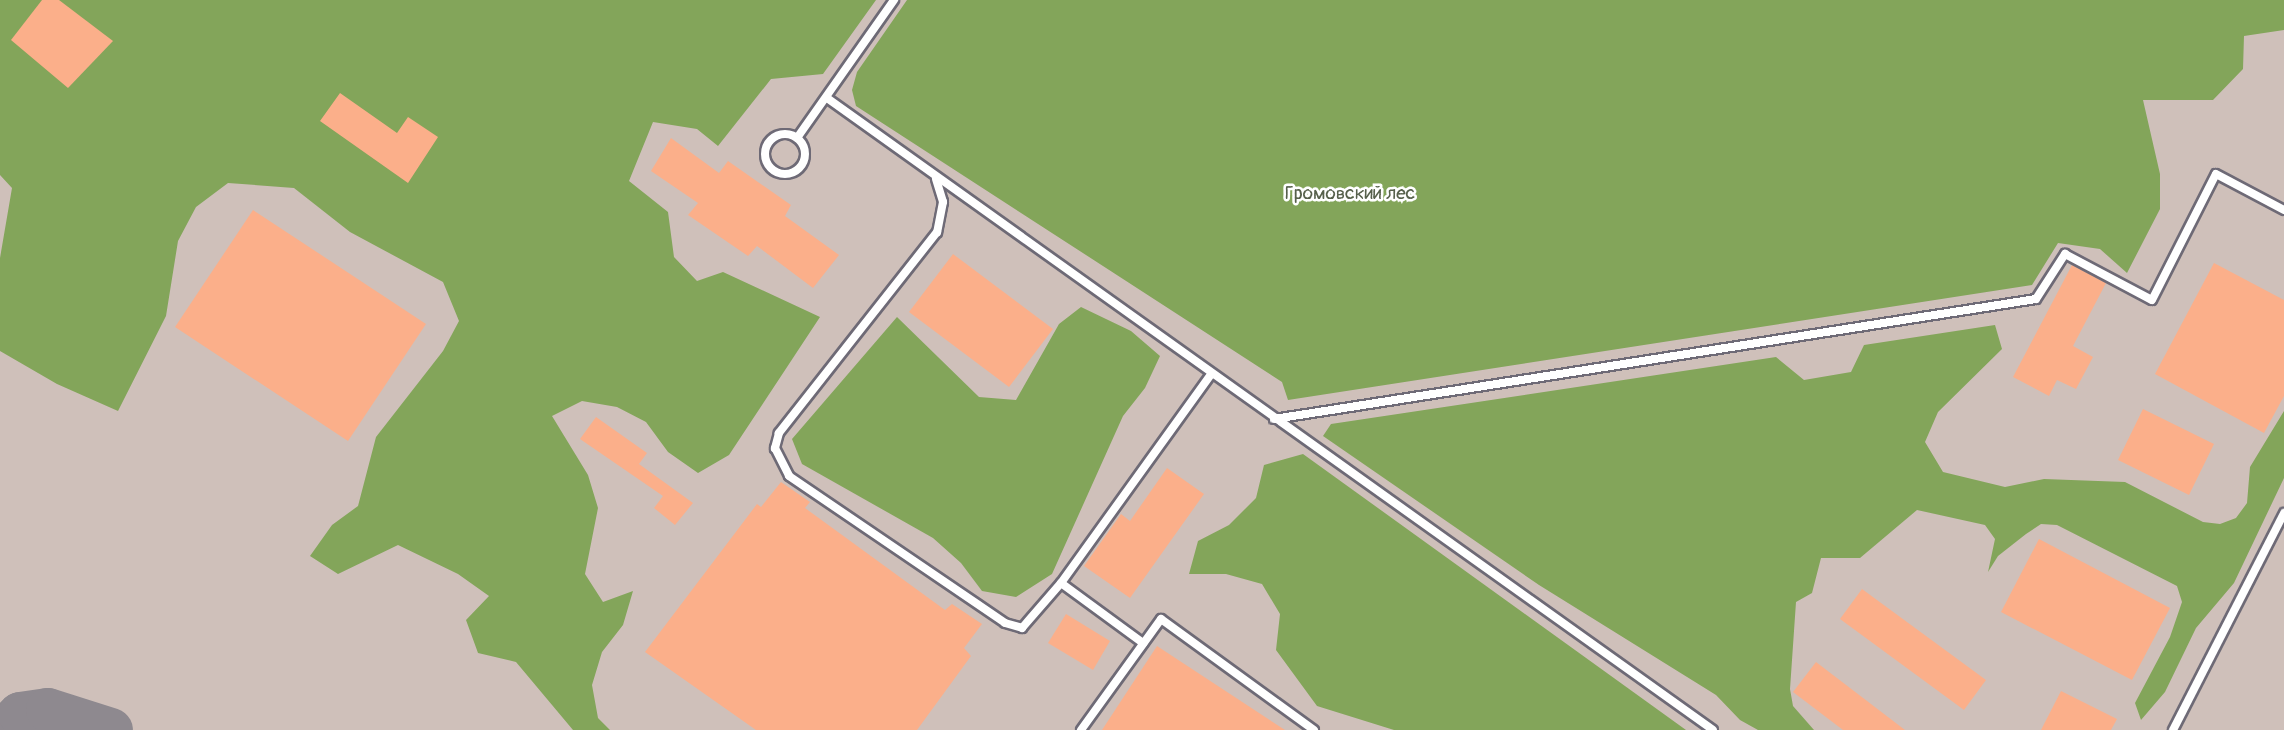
<!DOCTYPE html>
<html>
<head>
<meta charset="utf-8">
<style>
  body { margin:0 }
  #map { position:relative; width:2284px; height:730px; overflow:hidden; background:#faf0e3; font-family:Pangolin,sans-serif }
  div>[style] { position:absolute }
  [style*='--x'] { left:calc(var(--x)*1px); top:calc(var(--y)*1px); width:calc(var(--w)*1px); rotate:calc(var(--a)*1deg) }
  .industrial>* { inset:0; background:#cfc0ba }
  .forest>* { inset:0; background:#83a55a }
  .taxiway>* { height:44px; margin:-22px; padding:0 22px; transform-origin:22px; border-radius:22px; background:#8e898f }
  .building>* { inset:0; background:#fbaf8a }
  .roads { filter:drop-shadow(2px 0 #6e6a76) drop-shadow(-2px 0 #6e6a76) drop-shadow(0 2px #6e6a76) drop-shadow(0 -2px #6e6a76) }
  .service>* { height:8px; margin:-4px; padding:0 4px; transform-origin:4px; border-radius:4px; background:#fff }
  .service>.ring { margin:-4px; padding:0; box-sizing:content-box; background:none; border:8px solid #fff; border-radius:50% }
  span { translate:-50% -50%; white-space:nowrap; text-align:center; line-height:1.15; -webkit-text-stroke:5px #fff; paint-order:stroke }
  .park-label { font-size:19px; color:#56604b }
</style>
</head>
<body>
<div id="map">
  <div class="industrial">
    <div style="clip-path:polygon(0 0,2284px 0,2284px 730px,0 730px)"></div>
  </div>
  <div class="forest">
    <div style="clip-path:polygon(0 0,876px 0,823px 74px,771px 79px,718px 146px,697px 129px,653px 122px,629px 181px,668px 212px,674px 257px,697px 281px,723px 272px,820px 317px,729px 455px,698px 473px,668px 452px,646px 422px,617px 407px,582px 401px,552px 416px,588px 475px,598px 508px,585px 574px,603px 602px,633px 591px,623px 625px,602px 652px,592px 685px,598px 718px,610px 730px,573px 730px,516px 662px,478px 653px,466px 620px,489px 596px,458px 574px,398px 545px,338px 574px,310px 556px,332px 525px,358px 506px,376px 437px,443px 351px,459px 321px,443px 282px,350px 232px,294px 188px,228px 183px,196px 207px,178px 241px,166px 316px,118px 411px,57px 384px,0 351px,0 258px,12px 188px,0 175px)"></div>
    <div style="clip-path:polygon(907px 0,2284px 0,2284px 30px,2244px 36px,2243px 69px,2213px 100px,2143px 100px,2160px 174px,2160px 209px,2127px 273px,2100px 249px,2058px 243px,2032px 285px,1288px 400px,1282px 382px,856px 106px,852px 90px,857px 72px)"></div>
    <div style="clip-path:polygon(1081px 307px,1131px 331px,1160px 356px,1145px 388px,1123px 416px,1052px 574px,1016px 597px,982px 591px,961px 563px,933px 538px,802px 464px,792px 439px,897px 317px,979px 397px,1016px 400px,1059px 324px)"></div>
    <div style="clip-path:polygon(1995px 325px,2002px 349px,1938px 412px,1925px 442px,1943px 472px,2005px 487px,2044px 479px,2125px 482px,2203px 522px,2220px 524px,2236px 518px,2247px 503px,2250px 467px,2284px 411px,2284px 478px,2234px 583px,2196px 628px,2165px 692px,2141px 720px,2135px 703px,2170px 637px,2182px 602px,2177px 586px,2057px 525px,2041px 524px,2026px 534px,1998px 556px,1988px 572px,1995px 539px,1985px 525px,1917px 510px,1860px 558px,1821px 558px,1812px 593px,1796px 602px,1790px 689px,1793px 706px,1814px 730px,1758px 730px,1740px 720px,1716px 695px,1539px 585px,1323px 436px,1331px 424px,1776px 357px,1804px 380px,1851px 372px,1864px 345px)"></div>
    <div style="clip-path:polygon(1303px 454px,1686px 730px,1394px 730px,1317px 706px,1276px 650px,1280px 614px,1262px 584px,1226px 574px,1189px 574px,1198px 541px,1229px 525px,1256px 498px,1264px 465px)"></div>
  </div>
  <div class="taxiway">
    <div style="--x:3;--y:730;--w:23;--a:-43"></div>
    <div style="--x:20;--y:714;--w:28;--a:-8"></div>
    <div style="--x:48;--y:710;--w:66;--a:17.6"></div>
  </div>
  <div class="building">
    <div style="clip-path:polygon(42px 0,59px 0,113px 41px,68px 88px,11px 40px)"></div>
    <div style="clip-path:polygon(340px 93px,397px 133px,408px 117px,438px 137px,408px 183px,320px 121px)"></div>
    <div style="clip-path:polygon(671px 138px,719px 173px,728px 161px,791px 205px,785px 216px,839px 255px,813px 288px,757px 246px,748px 256px,688px 215px,698px 203px,651px 171px)"></div>
    <div style="clip-path:polygon(253px 210px,426px 324px,348px 441px,175px 327px)"></div>
    <div style="clip-path:polygon(953px 254px,1053px 329px,1009px 387px,909px 312px)"></div>
    <div style="clip-path:polygon(2214px 263px,2284px 300px,2284px 396px,2264px 433px,2155px 374px)"></div>
    <div style="clip-path:polygon(2072px 265px,2106px 283px,2073px 346px,2093px 357px,2076px 389px,2057px 380px,2049px 396px,2013px 377px)"></div>
    <div style="clip-path:polygon(2143px 409px,2214px 444px,2189px 495px,2118px 460px)"></div>
    <div style="clip-path:polygon(596px 417px,647px 453px,639px 464px,693px 503px,675px 525px,654px 508px,663px 496px,580px 439px)"></div>
    <div style="clip-path:polygon(1167px 468px,1204px 494px,1130px 598px,1084px 566px,1121px 514px,1130px 521px)"></div>
    <div style="clip-path:polygon(781px 482px,810px 502px,805px 508px,945px 610px,952px 604px,982px 624px,964px 648px,971px 656px,917px 730px,756px 730px,645px 652px,757px 504px,761px 507px)"></div>
    <div style="clip-path:polygon(2039px 539px,2170px 608px,2132px 680px,2001px 612px)"></div>
    <div style="clip-path:polygon(1862px 589px,1986px 680px,1964px 710px,1840px 619px)"></div>
    <div style="clip-path:polygon(1066px 614px,1110px 641px,1093px 670px,1048px 643px)"></div>
    <div style="clip-path:polygon(1157px 646px,1285px 730px,1102px 730px)"></div>
    <div style="clip-path:polygon(1816px 662px,1905px 730px,1843px 730px,1793px 692px)"></div>
    <div style="clip-path:polygon(2061px 691px,2117px 719px,2111px 730px,2041px 730px)"></div>
  </div>
  <div class="roads">
    <div class="service">
      <div style="--x:827;--y:98;--w:1088;--a:35.5"></div>
      <div class="ring" style="left:765px;top:134px;width:32px;height:32px"></div>
      <div style="--x:797;--y:138;--w:169;--a:-54.9"></div>
      <div style="--x:936;--y:179;--w:24;--a:73"></div>
      <div style="--x:943;--y:202;--w:31;--a:101"></div>
      <div style="--x:937;--y:232;--w:256;--a:128.2"></div>
      <div style="--x:779;--y:433;--w:16;--a:105"></div>
      <div style="--x:775;--y:448;--w:31;--a:63"></div>
      <div style="--x:789;--y:476;--w:261;--a:34.2"></div>
      <div style="--x:1005;--y:623;--w:18;--a:16"></div>
      <div style="--x:1022;--y:628;--w:60;--a:-49.1"></div>
      <div style="--x:1061;--y:583;--w:257;--a:-54.3"></div>
      <div style="--x:1274;--y:419;--w:771;--a:-8.95"></div>
      <div style="--x:2036;--y:299;--w:54;--a:-57.2"></div>
      <div style="--x:2065;--y:254;--w:98;--a:27.9"></div>
      <div style="--x:2152;--y:300;--w:141;--a:-63.1"></div>
      <div style="--x:2216;--y:174;--w:77;--a:27.9"></div>
      <div style="--x:1061;--y:583;--w:102;--a:36.2"></div>
      <div style="--x:1081;--y:730;--w:137;--a:-54.2"></div>
      <div style="--x:1161;--y:619;--w:189;--a:36"></div>
      <div style="--x:2173;--y:730;--w:244;--a:-62.9"></div>
    </div>
  </div>
  <div class="park-label">
    <span style="left:1350px;top:194px">Громовский лес</span>
  </div>
</div>
</body>
</html>
